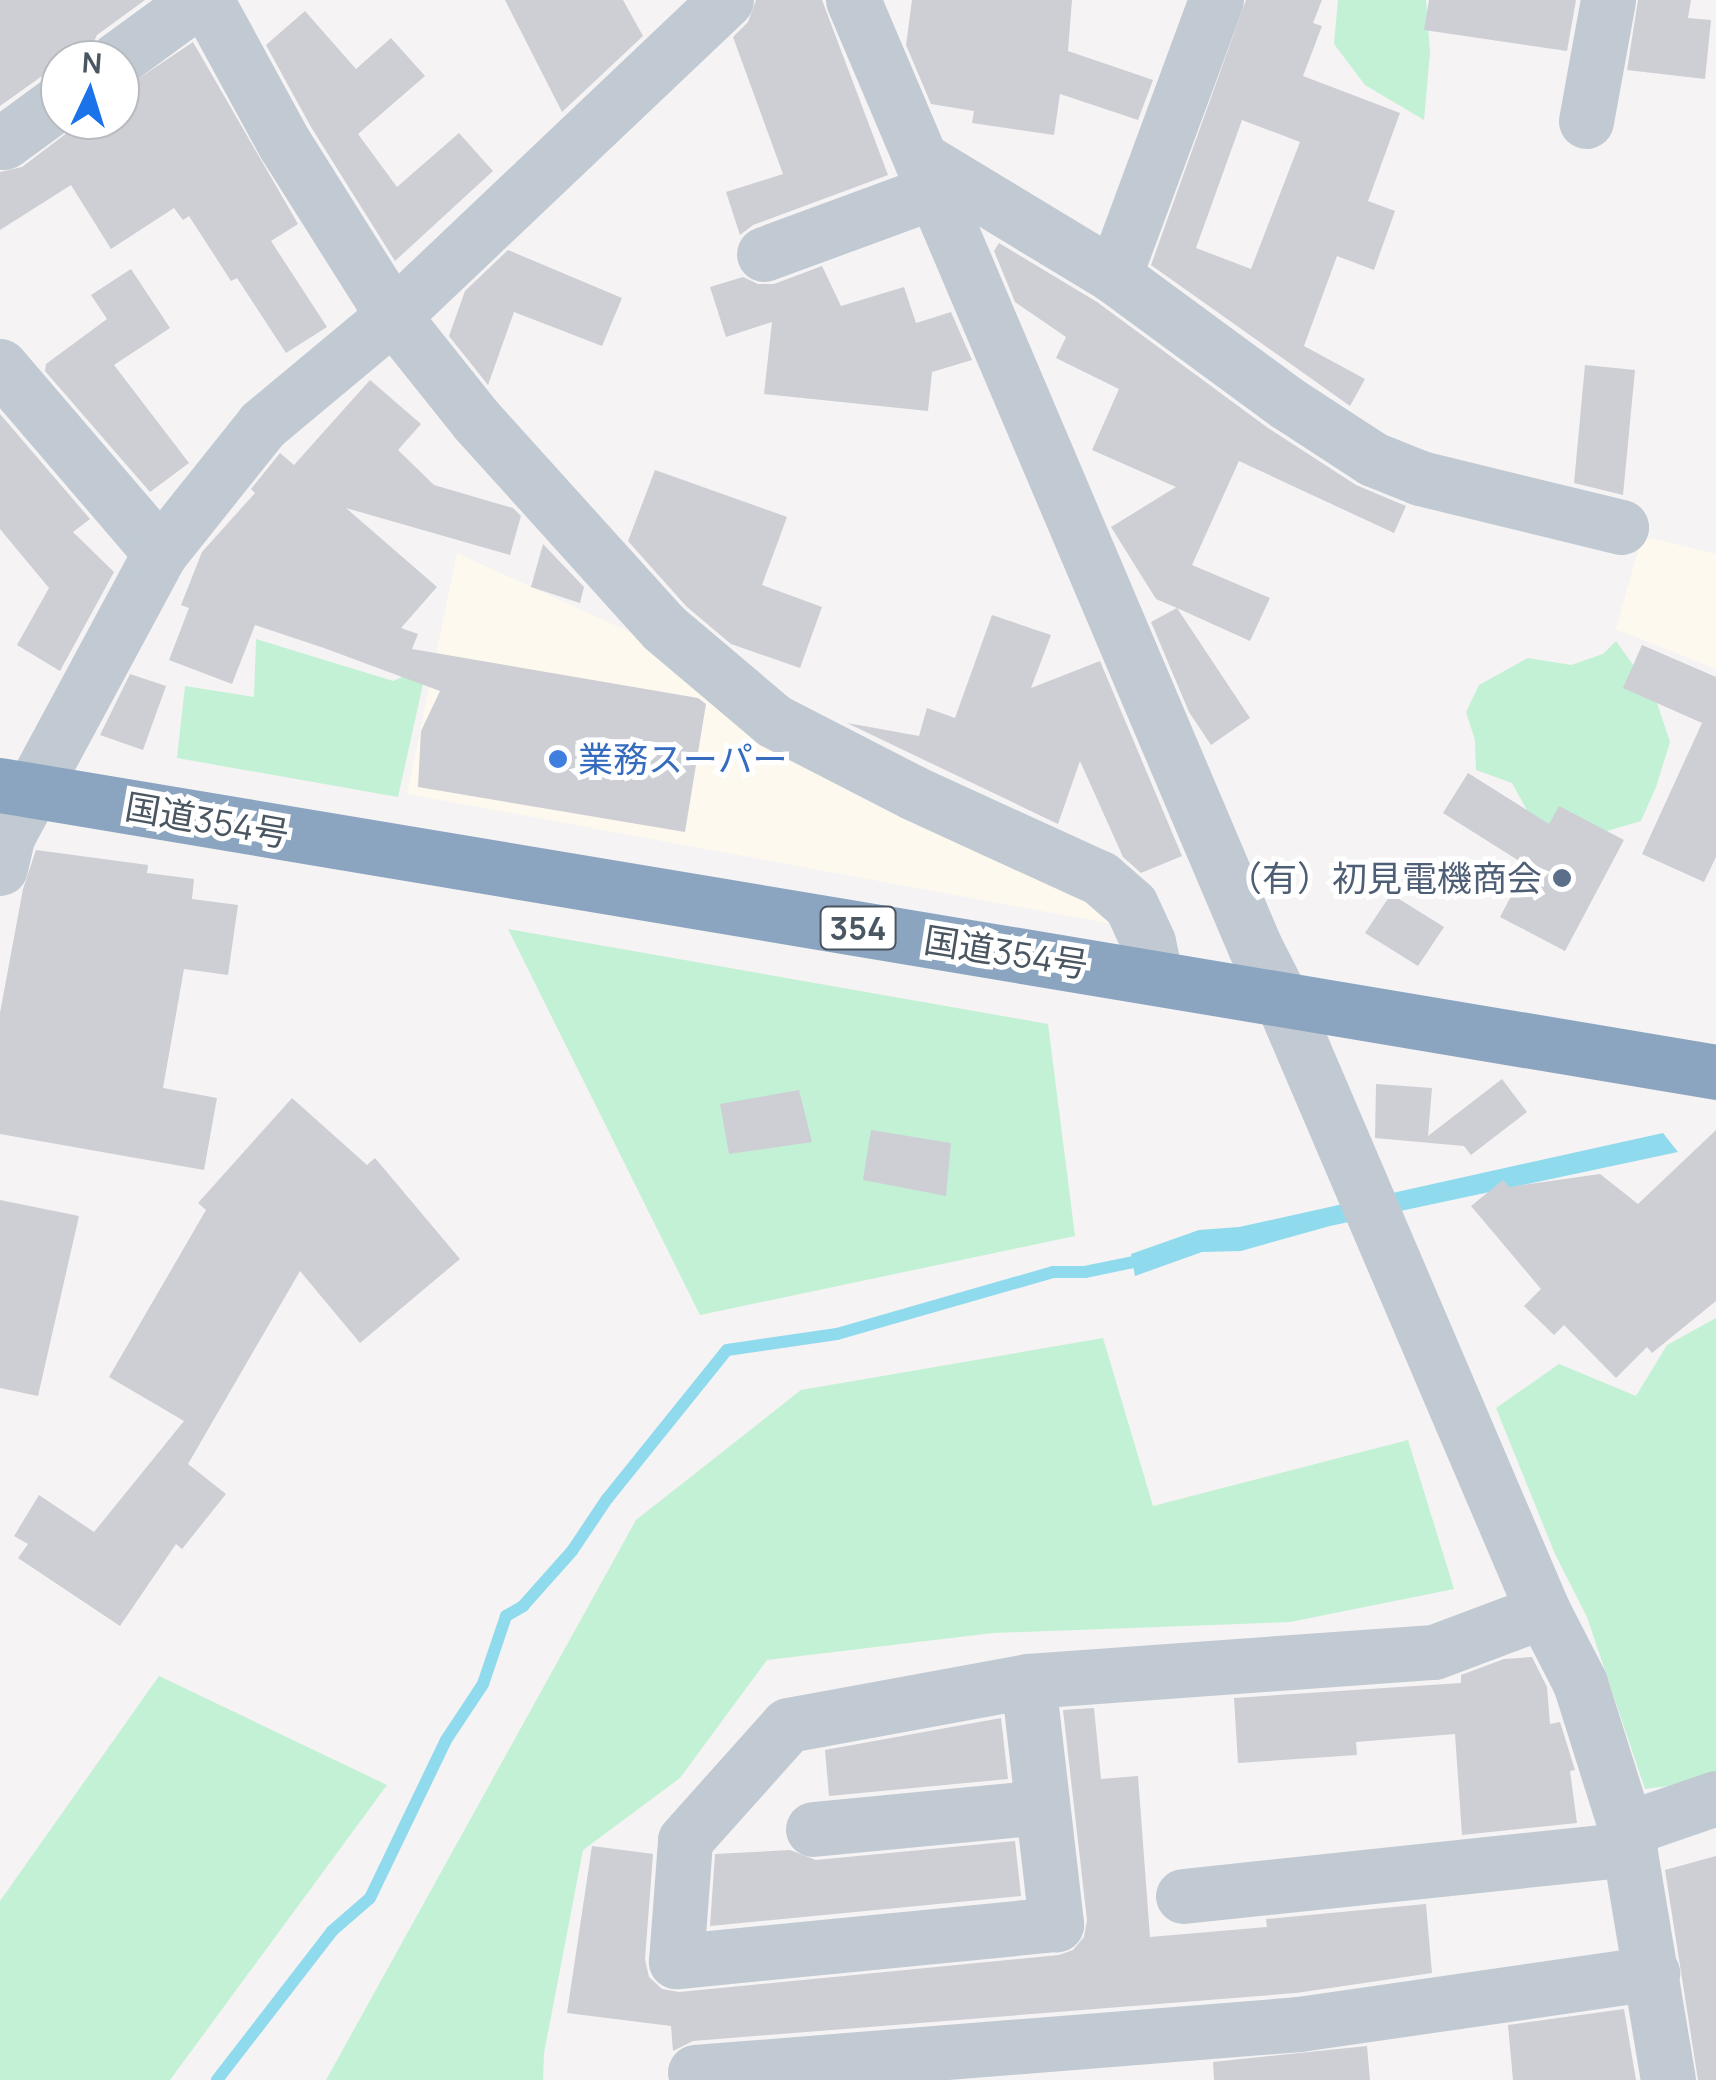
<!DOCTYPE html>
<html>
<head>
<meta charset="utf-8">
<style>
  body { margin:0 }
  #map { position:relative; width:1716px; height:2080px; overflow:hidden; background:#f5f3f3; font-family:Manrope,"Noto Sans JP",sans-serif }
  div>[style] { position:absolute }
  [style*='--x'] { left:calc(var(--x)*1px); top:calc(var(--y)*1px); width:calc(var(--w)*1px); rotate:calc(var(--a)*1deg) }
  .commercial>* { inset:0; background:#fdf9ef }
  .green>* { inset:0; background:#c3f1d5 }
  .water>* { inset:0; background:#90daee }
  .stream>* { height:12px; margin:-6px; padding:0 6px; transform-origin:6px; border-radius:6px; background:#90daee }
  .building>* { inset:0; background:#cdcfd5 }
  .minor>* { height:55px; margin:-27.5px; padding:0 27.5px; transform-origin:27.5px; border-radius:27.5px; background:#c1cad2 }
  .highway>* { height:55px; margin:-27.5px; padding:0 27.5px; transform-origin:27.5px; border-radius:27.5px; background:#8ba5c1 }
  .dots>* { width:28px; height:28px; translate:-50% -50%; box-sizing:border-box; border:5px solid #fff; border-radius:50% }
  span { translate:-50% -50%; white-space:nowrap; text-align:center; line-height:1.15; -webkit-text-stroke:10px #fff; paint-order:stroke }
  .shield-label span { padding:2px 8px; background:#fff; border:2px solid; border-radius:8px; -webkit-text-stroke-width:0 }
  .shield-label { font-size:32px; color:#4a5661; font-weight:700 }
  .shop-label { font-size:35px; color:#366cbe }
  .left { translate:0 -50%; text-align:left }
  .street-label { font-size:35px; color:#4a5661 }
  .service-label { font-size:35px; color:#4e5e75 }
  .right { translate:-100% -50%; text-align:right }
  .north { position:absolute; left:40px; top:40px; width:100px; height:100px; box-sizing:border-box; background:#fff; border:2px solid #b7bbc0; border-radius:50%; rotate:4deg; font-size:28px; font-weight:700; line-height:40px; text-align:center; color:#4a5661 }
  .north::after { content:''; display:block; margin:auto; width:35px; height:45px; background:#1a73e8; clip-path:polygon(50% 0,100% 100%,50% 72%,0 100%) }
</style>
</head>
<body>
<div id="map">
  <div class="commercial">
    <div style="clip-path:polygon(1642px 536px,1716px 554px,1716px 669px,1616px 629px)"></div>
    <div style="clip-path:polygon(457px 553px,660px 646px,1098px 888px,1123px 926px,407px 794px)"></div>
  </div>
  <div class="green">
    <div style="clip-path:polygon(1338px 0,1426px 0,1430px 52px,1424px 120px,1365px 85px,1334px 44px)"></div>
    <div style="clip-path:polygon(256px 639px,393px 681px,427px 666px,398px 797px,177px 758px,185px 686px,254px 697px)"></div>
    <div style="clip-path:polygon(1616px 641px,1654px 694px,1670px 742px,1656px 787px,1641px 821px,1607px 831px,1534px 823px,1512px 783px,1476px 770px,1475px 740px,1466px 712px,1479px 685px,1528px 658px,1571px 665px,1603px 654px)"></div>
    <div style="clip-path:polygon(508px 929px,1048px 1024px,1075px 1236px,700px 1315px)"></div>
    <div style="clip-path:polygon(1716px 1318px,1716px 1780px,1645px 1789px,1587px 1617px,1555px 1554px,1496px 1408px,1559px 1364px,1636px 1396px,1667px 1345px)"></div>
    <div style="clip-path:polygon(1103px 1338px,1153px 1506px,1408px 1440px,1454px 1589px,1290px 1622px,993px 1633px,767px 1660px,680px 1778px,583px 1850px,544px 2053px,543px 2080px,326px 2080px,636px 1520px,801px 1390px)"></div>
    <div style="clip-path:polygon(159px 1676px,387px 1785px,170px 2080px,0 2080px,0 1901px)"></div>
  </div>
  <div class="water">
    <div style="clip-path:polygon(1663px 1133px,1678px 1152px,1330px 1226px,1241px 1251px,1202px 1252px,1135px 1276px,1131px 1254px,1199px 1230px,1239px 1227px)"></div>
  </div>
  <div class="stream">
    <div style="--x:217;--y:2080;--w:188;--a:-52.3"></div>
    <div style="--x:332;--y:1931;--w:50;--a:-41"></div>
    <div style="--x:370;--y:1898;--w:175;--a:-64.3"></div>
    <div style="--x:446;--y:1740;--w:67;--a:-56.5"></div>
    <div style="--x:483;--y:1684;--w:72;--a:-71.3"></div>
    <div style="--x:506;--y:1616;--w:20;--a:-30"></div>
    <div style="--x:523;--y:1606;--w:74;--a:-48.3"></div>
    <div style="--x:572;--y:1551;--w:63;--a:-56.1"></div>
    <div style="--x:607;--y:1499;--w:191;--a:-51.2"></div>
    <div style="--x:727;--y:1350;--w:111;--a:-8.3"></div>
    <div style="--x:837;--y:1334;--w:225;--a:-16"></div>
    <div style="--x:1053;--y:1272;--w:32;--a:0"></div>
    <div style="--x:1085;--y:1272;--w:64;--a:-11.7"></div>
  </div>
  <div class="building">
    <div style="clip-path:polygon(0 0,145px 0,97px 35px,85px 60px,60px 60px,60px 70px,42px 76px,0 106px)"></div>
    <div style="clip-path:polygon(505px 0,623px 0,643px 36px,562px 112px)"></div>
    <div style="clip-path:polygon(756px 0,822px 0,888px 175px,753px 225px,740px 235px,726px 192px,783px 174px,733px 37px,748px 22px)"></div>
    <div style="clip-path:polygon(912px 0,1072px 0,1068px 51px,1153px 80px,1138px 120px,1060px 94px,1054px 135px,972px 123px,974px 111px,931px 104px,906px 45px)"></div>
    <div style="clip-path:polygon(evenodd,1246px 0,1322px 0,1313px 23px,1322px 26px,1303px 76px,1400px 113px,1368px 201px,1395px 211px,1374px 270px,1337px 256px,1304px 346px,1365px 379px,1350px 406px,1151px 265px,1246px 0,1242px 120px,1300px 142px,1251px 269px,1196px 248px,1242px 120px)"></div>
    <div style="clip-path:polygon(1429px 0,1576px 0,1567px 51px,1424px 30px)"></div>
    <div style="clip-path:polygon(1638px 0,1691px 0,1688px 18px,1711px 20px,1705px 79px,1627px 70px)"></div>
    <div style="clip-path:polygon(305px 11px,356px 69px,391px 38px,425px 76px,358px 134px,397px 187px,459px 133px,493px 171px,395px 261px,311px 127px,266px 45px)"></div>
    <div style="clip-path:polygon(193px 42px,298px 224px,271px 241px,327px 327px,286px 353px,237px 278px,231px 281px,189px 216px,183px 220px,174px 208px,111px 249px,71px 185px,0 230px,0 172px,22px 167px,84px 120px,120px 120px,120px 91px)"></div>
    <div style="clip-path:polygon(999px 243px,1097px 302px,1268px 428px,1356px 485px,1406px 506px,1394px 533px,1239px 461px,1192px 565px,1270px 598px,1250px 641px,1177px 608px,1250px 718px,1211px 745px,1189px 712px,1151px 622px,1177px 608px,1156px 599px,1111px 527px,1176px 487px,1092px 450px,1119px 389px,1056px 358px,1066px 337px,1015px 302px,994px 251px)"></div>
    <div style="clip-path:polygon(508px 250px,622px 298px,602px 346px,514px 312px,488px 385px,449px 336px,465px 291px)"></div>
    <div style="clip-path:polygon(822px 266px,841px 306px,904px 287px,916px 323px,951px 312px,972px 360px,932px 372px,928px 411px,764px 394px,772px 322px,726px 337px,710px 287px,743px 277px,758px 284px,774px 284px)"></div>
    <div style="clip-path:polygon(131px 269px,170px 328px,114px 365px,189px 463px,150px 492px,45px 371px,46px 364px,107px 319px,91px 295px)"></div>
    <div style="clip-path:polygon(1585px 365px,1635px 370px,1623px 495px,1574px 483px)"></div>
    <div style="clip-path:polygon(370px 380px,421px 424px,398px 450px,434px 485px,513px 508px,521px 516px,510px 555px,346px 508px,437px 587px,401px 628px,418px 634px,412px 649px,698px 698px,706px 704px,685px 832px,418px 787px,421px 731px,440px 691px,324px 648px,255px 625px,232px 684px,169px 660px,189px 608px,181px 605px,202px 552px,255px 493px,251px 489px,280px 453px,294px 465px)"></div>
    <div style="clip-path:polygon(0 414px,90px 519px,73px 532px,114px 572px,60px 671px,17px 645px,49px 588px,0 529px)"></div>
    <div style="clip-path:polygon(655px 470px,787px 517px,762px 585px,822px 607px,800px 668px,731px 644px,686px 606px,628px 541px)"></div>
    <div style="clip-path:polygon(543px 544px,584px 587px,580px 603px,531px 587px)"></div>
    <div style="clip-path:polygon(992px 615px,1051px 635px,1031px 688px,1100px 661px,1182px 856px,1141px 873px,1123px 857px,1080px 761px,1058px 824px,847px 723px,919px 736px,927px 708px,955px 718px)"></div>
    <div style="clip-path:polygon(1642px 645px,1716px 677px,1716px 857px,1704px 882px,1642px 854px,1702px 723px,1623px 688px)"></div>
    <div style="clip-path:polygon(130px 674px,166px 686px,143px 750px,100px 735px)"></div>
    <div style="clip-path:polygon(1468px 773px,1549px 824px,1559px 806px,1624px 840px,1565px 951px,1500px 917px,1527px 866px,1443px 813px)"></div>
    <div style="clip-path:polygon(36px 850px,148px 865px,147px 873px,194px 879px,192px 899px,238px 905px,228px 975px,184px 969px,163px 1088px,217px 1098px,204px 1170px,0 1134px,0 1013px,23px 889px)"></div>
    <div style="clip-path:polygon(1391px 894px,1444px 927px,1418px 966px,1365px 933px)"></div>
    <div style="clip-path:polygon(1502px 1079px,1527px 1112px,1471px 1155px,1464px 1146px,1375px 1138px,1376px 1084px,1432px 1088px,1428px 1136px)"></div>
    <div style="clip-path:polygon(799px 1090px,812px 1142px,729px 1154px,720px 1104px)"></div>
    <div style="clip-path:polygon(292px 1098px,367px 1165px,375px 1158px,460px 1259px,360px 1343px,300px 1271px,188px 1464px,226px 1494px,182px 1549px,176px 1544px,120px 1626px,18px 1558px,28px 1544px,14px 1536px,39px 1495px,94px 1532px,184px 1421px,109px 1377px,206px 1210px,198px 1203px)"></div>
    <div style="clip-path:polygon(871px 1130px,951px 1143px,946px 1196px,863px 1180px)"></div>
    <div style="clip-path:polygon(1716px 1130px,1716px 1301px,1652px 1353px,1647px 1347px,1616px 1378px,1564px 1325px,1554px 1335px,1524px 1306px,1541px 1289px,1471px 1206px,1503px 1180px,1509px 1187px,1600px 1174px,1638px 1204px)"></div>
    <div style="clip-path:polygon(0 1200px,79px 1216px,38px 1396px,0 1388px)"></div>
    <div style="clip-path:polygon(1532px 1657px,1547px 1687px,1550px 1724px,1560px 1722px,1575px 1770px,1570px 1771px,1577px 1823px,1462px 1835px,1455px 1734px,1356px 1742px,1357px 1755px,1238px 1763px,1234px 1698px,1461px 1683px,1461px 1675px,1504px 1659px)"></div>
    <div style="clip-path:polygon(1094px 1708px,1101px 1779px,1138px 1776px,1150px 1937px,1267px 1927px,1266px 1919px,1426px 1904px,1432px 1973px,1296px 1993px,693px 2041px,673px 2051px,671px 2026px,567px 2013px,592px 1846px,653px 1854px,645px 1959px,649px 1977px,662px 1989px,679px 1992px,1059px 1955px,1073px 1950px,1084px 1937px,1087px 1920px,1063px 1710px)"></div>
    <div style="clip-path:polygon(1001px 1718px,1008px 1779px,829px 1796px,825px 1750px)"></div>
    <div style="clip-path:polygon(1015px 1841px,1021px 1896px,710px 1926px,715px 1854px,790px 1850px,816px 1860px)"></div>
    <div style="clip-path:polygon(1716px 1856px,1716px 2080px,1698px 2080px,1665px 1870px)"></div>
    <div style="clip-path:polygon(1624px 2009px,1636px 2080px,1513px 2080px,1508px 2025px)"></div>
    <div style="clip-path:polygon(1367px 2046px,1370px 2080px,1214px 2080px,1213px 2062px)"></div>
  </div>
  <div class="minor">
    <div style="--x:206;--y:0;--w:163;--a:61.4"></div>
    <div style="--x:284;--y:143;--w:204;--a:57.8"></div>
    <div style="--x:393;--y:316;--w:133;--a:51.4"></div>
    <div style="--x:476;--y:420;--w:280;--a:47.9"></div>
    <div style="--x:664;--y:628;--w:144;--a:40.2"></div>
    <div style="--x:774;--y:721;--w:157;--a:27.2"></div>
    <div style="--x:914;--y:793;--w:205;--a:24.6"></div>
    <div style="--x:1100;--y:878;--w:41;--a:41.1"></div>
    <div style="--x:1131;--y:905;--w:41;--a:65.3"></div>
    <div style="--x:1148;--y:942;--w:35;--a:78"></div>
    <div style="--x:853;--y:0;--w:1029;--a:67"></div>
    <div style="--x:1255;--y:947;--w:57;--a:63"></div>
    <div style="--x:1281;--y:998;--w:667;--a:66.86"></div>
    <div style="--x:1543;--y:1611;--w:81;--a:62.8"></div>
    <div style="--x:1580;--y:1683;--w:153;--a:72.5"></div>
    <div style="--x:1626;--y:1829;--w:254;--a:80.5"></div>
    <div style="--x:116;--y:60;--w:102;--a:-36.2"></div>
    <div style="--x:1586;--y:121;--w:123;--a:-79.7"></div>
    <div style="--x:4;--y:142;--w:69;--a:-36.2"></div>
    <div style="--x:921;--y:159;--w:226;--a:31.2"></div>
    <div style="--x:1114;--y:276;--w:294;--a:-69.7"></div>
    <div style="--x:764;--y:254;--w:182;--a:-20.2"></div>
    <div style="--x:1114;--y:276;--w:215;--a:36.3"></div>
    <div style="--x:1287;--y:403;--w:103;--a:33.1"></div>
    <div style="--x:1373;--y:459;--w:51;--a:22"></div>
    <div style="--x:1420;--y:478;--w:207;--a:13.7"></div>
    <div style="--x:0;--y:366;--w:246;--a:49.4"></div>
    <div style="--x:0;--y:868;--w:32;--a:-77"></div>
    <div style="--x:7;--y:837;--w:323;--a:-61.7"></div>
    <div style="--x:160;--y:553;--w:164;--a:-51.4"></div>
    <div style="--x:262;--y:425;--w:170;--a:-39.8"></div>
    <div style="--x:393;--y:316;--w:459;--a:-43.5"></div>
    <div style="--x:1028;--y:1681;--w:245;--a:83.4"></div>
    <div style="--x:1056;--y:1924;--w:382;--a:174.4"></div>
    <div style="--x:676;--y:1961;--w:121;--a:-85.7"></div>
    <div style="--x:685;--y:1840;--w:154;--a:-48.2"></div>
    <div style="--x:788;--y:1725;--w:244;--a:-10.4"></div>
    <div style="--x:1028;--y:1681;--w:407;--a:-4.1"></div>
    <div style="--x:1434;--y:1652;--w:116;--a:-20.6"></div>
    <div style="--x:813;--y:1829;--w:229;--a:-5.5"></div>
    <div style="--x:1626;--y:1829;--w:95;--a:-19"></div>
    <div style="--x:1183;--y:1896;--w:449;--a:-6"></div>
    <div style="--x:695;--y:2072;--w:606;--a:-4.54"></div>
    <div style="--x:1299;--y:2024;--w:357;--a:-8.2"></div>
  </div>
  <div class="highway">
    <div style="--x:0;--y:785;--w:1740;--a:9.49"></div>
  </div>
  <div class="dots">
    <div style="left:558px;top:759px;background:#3f7fe0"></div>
    <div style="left:1562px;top:878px;background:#5c6f8a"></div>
  </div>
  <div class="shield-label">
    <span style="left:858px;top:928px">354</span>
  </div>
  <div class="shop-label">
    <span class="left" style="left:578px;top:759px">業務スーパー</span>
  </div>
  <div class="street-label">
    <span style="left:207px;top:820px;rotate:10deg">国道354号</span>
    <span style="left:1006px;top:952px;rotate:9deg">国道354号</span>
  </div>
  <div class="service-label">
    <span class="right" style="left:1542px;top:878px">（有）初見電機商会</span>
  </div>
  <div class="north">N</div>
</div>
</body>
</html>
